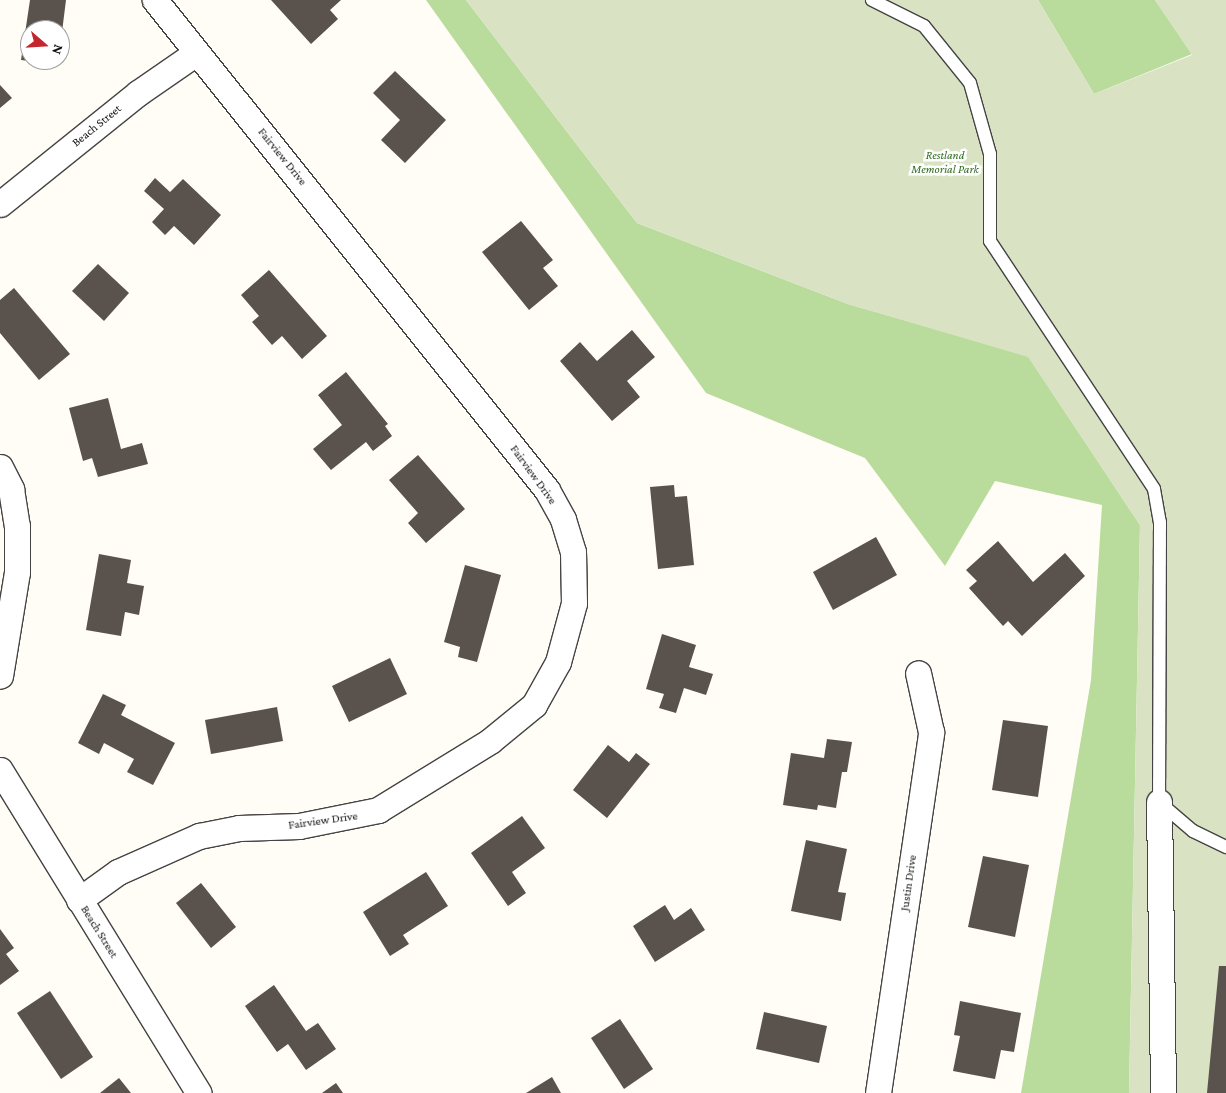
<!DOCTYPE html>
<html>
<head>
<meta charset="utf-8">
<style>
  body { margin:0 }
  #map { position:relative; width:1226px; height:1093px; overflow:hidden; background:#fffdf5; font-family:"Crimson Pro",serif }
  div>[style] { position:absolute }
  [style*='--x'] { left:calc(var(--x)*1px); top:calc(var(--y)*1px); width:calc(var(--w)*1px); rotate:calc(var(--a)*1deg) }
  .forest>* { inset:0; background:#b9dc9c }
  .cemetery>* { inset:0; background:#d9e3c4 }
  .building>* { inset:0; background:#5a524d }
  .roads { filter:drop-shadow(1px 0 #444) drop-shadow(-1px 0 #444) drop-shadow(0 1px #444) drop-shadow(0 -1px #444) }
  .lane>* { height:12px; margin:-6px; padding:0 6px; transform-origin:6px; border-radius:6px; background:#fff }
  .street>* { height:25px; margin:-12.5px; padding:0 12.5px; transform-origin:12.5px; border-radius:12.5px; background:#fff }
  span { translate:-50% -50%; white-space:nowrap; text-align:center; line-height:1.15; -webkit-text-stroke:5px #fff; paint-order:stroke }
  .street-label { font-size:12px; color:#111 }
  .park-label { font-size:12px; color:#2f6b1f; font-style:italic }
  .north { position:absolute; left:20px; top:20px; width:50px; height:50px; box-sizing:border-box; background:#fff; border:1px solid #a0a0a0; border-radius:50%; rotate:109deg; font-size:14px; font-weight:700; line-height:20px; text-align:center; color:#111 }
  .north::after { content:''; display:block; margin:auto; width:18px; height:22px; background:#c4262e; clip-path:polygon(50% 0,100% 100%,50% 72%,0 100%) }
</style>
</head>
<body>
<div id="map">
  <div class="forest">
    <div style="clip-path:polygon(426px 0,466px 0,637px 223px,848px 304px,1028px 356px,1140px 525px,1129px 1093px,1021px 1093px,1091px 680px,1102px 505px,995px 481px,945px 566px,865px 458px,706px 393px)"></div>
    <div style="clip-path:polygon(1038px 0,1155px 0,1192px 54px,1094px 94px)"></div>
  </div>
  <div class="cemetery">
    <div style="clip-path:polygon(466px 0,1038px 0,1094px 94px,1192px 55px,1155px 0,1226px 0,1226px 1093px,1129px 1093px,1140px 525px,1028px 357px,848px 304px,637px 223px)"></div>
  </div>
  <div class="building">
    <div style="clip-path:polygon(30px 0,66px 0,61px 40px,60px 30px,30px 30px,30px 61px,21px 60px)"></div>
    <div style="clip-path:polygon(271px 0,341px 0,330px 10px,338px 19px,311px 44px)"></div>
    <div style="clip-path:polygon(32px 60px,58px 60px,58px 65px)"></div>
    <div style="clip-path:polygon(395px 71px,446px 120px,405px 163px,381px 140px,400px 120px,373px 93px)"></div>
    <div style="clip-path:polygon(0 85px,12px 98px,0 108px)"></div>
    <div style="clip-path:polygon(155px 178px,170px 192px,183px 179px,221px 215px,194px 245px,174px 226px,165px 235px,152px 222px,164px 209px,144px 191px)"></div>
    <div style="clip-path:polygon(521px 221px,553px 260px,543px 268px,558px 286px,529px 310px,482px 252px)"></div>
    <div style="clip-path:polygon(98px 264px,129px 293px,104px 321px,72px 291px)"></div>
    <div style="clip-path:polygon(269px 270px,327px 336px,302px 359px,282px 336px,272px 345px,252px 322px,259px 316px,241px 295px)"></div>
    <div style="clip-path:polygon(14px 288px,70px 354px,39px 380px,0 333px,0 300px)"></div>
    <div style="clip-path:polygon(632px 330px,655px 357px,627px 381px,640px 397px,612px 421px,560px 361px,580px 342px,597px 361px)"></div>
    <div style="clip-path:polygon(346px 372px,388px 424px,385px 426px,392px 436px,373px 451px,366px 442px,331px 470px,313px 449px,342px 425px,318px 395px)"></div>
    <div style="clip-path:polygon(108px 398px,121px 449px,142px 443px,148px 464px,98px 477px,92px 458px,83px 461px,69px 408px)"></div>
    <div style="clip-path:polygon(418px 455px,465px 509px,426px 543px,408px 523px,418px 513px,389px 480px)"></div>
    <div style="clip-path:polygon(674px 485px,675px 497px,687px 496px,694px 565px,658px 569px,650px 487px)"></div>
    <div style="clip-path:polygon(876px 537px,897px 575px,833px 610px,813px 572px)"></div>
    <div style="clip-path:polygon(998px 541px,1033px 582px,1065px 553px,1085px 576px,1022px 636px,1008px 621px,1003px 626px,969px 588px,977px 581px,966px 570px)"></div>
    <div style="clip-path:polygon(99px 554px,131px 560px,127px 583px,144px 586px,139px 615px,125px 612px,121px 636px,86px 630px)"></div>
    <div style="clip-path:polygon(465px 565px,501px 575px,477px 662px,458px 657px,460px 647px,444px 642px)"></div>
    <div style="clip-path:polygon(662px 634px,696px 645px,689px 667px,713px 674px,706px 695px,684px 688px,676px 713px,659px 708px,664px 694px,646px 689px)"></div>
    <div style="clip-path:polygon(390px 658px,407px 694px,349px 722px,332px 686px)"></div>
    <div style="clip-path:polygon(103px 694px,126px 705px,121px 715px,175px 743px,153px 785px,127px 772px,134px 759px,104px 743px,99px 754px,78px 743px)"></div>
    <div style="clip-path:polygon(277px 707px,283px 741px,211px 754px,205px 720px)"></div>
    <div style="clip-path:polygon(1003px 720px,1048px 726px,1038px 797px,992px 790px)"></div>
    <div style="clip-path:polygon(827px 739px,852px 742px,847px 772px,842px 772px,836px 808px,818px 805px,817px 810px,783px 805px,791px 753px,824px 758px)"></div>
    <div style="clip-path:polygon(608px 745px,629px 762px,636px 753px,650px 764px,607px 818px,573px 790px)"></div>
    <div style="clip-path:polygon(522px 816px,545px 848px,512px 872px,526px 893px,508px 906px,471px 853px)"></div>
    <div style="clip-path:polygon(806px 840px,847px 849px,838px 892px,846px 893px,841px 921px,791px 911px)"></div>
    <div style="clip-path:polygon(983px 856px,1029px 865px,1015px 937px,968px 927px)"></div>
    <div style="clip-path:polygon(426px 872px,448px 906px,403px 935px,409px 944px,390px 956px,363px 912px)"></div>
    <div style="clip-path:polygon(201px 883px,236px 927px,211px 948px,176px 903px)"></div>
    <div style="clip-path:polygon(665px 905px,674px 920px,691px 908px,705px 930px,655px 962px,633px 926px)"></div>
    <div style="clip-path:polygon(0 929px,14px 948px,6px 954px,19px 971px,0 985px)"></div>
    <div style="clip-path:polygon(1219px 966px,1226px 966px,1226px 1093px,1207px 1093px)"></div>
    <div style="clip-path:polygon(274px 985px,306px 1031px,318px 1023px,336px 1049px,306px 1070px,288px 1044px,277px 1052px,245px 1006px)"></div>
    <div style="clip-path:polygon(50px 991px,93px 1057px,61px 1079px,17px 1013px)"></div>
    <div style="clip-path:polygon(960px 1001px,1021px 1013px,1014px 1052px,1001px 1050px,995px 1079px,953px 1071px,960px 1036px,954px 1035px)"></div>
    <div style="clip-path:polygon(764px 1012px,827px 1026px,819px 1063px,756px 1049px)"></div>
    <div style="clip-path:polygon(620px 1019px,653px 1069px,624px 1089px,591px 1038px)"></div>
    <div style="clip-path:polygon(552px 1077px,561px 1093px,526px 1093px)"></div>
    <div style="clip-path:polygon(119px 1078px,131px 1093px,100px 1093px)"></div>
    <div style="clip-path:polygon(336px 1083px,343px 1093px,322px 1093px)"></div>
  </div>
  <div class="roads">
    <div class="lane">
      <div style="--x:872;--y:0;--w:58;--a:26.6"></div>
      <div style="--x:924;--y:26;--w:73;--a:51.1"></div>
      <div style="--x:970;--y:83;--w:74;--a:74.3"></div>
      <div style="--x:990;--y:154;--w:87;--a:90"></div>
      <div style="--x:990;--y:241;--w:297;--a:56.5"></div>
      <div style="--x:1154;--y:489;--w:34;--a:80"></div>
      <div style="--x:1160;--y:522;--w:280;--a:90.2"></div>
      <div style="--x:1159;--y:802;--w:45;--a:40.5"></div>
      <div style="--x:1193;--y:831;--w:37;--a:26"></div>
    </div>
    <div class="street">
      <div style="--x:0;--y:204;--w:177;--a:-38.8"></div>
      <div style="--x:138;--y:93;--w:70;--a:-34.6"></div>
      <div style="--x:0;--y:467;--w:25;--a:63"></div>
      <div style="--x:11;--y:489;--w:37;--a:81"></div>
      <div style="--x:17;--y:526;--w:46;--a:90"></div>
      <div style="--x:17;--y:572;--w:105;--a:99.3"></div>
      <div style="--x:0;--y:770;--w:379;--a:58.4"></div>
      <div style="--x:1159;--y:802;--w:291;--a:89.2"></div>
      <div style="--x:79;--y:900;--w:48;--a:-35.7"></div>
      <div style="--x:118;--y:872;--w:89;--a:-24"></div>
      <div style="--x:199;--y:836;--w:41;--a:-11.3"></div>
      <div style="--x:239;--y:828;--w:60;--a:-1.9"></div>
      <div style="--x:299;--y:826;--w:81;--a:-11.4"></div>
      <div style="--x:378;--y:810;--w:132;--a:-31.6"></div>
      <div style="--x:490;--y:741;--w:57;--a:-39.3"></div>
      <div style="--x:534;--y:705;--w:49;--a:-60.8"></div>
      <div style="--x:558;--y:662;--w:61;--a:-74.8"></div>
      <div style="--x:574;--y:603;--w:51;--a:-91.1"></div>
      <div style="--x:573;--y:552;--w:34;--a:-107"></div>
      <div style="--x:563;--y:519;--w:33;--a:-119"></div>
      <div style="--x:547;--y:490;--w:628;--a:-128.66"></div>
      <div style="--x:878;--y:1093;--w:365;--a:-81.6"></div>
      <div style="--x:931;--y:732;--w:60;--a:-102.4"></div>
    </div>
  </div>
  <div class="street-label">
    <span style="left:97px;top:126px;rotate:-39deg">Beach Street</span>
    <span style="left:282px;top:157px;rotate:51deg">Fairview Drive</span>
    <span style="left:533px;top:475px;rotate:54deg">Fairview Drive</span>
    <span style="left:323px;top:821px;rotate:-8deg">Fairview Drive</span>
    <span style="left:909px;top:883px;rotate:-82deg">Justin Drive</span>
    <span style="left:99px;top:932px;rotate:58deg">Beach Street</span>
  </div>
  <div class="park-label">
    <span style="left:945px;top:163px">Restland<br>Memorial Park</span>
  </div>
  <div class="north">N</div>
</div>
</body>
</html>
